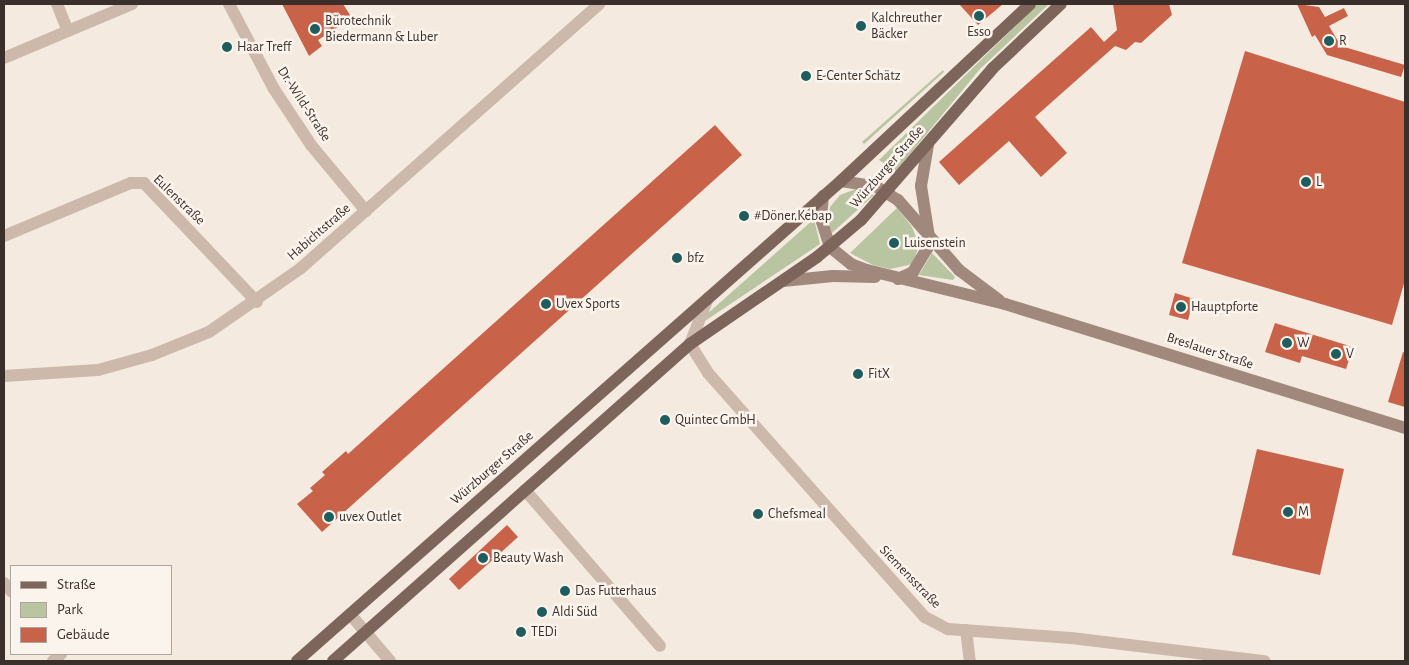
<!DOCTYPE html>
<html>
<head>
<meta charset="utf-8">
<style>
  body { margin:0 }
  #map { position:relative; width:1409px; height:665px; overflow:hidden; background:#f4eae0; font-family:"Alegreya Sans",sans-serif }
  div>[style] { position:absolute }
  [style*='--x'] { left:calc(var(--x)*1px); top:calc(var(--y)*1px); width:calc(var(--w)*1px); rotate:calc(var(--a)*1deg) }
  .green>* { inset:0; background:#b9c4a0 }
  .building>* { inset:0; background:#c8634a }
  .minor>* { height:12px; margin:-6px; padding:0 6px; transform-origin:6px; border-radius:6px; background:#cdb9ab }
  .secondary>* { height:12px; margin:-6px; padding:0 6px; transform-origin:6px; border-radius:6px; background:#a1887d }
  .primary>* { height:12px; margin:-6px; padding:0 6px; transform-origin:6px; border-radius:6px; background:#7d655c }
  .dots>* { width:14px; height:14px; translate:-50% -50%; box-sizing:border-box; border:2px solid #fbf4ed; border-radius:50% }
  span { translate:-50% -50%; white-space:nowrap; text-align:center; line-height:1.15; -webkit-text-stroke:5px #fbf4ed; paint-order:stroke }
  .poi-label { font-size:14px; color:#3b2f2b }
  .left { translate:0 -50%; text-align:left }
  .street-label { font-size:14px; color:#3b2f2b }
  .frame { position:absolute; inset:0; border:5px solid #3b2f2b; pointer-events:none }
  .legend { position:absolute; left:10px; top:565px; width:162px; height:90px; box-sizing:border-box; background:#fbf4ed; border:1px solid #aea59f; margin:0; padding:6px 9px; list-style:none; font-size:15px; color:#3b2f2b }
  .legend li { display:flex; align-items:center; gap:10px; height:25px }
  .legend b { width:25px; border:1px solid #aea59f }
</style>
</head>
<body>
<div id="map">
  <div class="green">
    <div style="clip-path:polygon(1038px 4px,1049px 4px,980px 69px,896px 171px,879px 160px)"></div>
    <div style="clip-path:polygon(943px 70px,944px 72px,864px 144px,862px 142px)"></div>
    <div style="clip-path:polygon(856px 189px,874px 195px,832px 233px,828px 223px,830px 207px,840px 195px)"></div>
    <div style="clip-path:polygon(897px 208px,912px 227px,919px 245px,913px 264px,890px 269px,873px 265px,850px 253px)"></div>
    <div style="clip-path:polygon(814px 219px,820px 244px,705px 321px,706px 315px)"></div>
    <div style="clip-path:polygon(932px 253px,955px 277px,953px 280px,919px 275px)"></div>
  </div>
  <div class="building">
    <div style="clip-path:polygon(282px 4px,343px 4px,352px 18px,318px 40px,322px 46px,309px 56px)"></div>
    <div style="clip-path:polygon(959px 4px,1003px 4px,978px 25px)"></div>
    <div style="clip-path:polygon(1113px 4px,1169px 4px,1172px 15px,1141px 43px,1135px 42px,1126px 50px,1115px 46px,1035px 117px,1067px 153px,1041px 177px,1009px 141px,959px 185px,939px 162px,1091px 27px,1104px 42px,1117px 30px)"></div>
    <div style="clip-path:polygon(1297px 4px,1319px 7px,1325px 17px,1344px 8px,1348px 16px,1329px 26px,1341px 46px,1405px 65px,1401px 77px,1327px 55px,1315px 35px,1312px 37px)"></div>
    <div style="clip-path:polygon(1245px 51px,1405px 102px,1405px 280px,1392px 325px,1182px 263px)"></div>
    <div style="clip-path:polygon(715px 125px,742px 155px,322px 532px,297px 504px,313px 491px,310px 488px,325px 475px,322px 472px,346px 451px,348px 454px)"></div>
    <div style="clip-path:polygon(1175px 293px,1194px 299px,1188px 320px,1169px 315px)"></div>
    <div style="clip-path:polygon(1275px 323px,1353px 347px,1346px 369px,1302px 356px,1300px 363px,1265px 352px)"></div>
    <div style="clip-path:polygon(1403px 352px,1405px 353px,1405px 407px,1388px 402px)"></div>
    <div style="clip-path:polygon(1257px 449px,1344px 469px,1320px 575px,1232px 555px)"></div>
    <div style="clip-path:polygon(507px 525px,518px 537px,459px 590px,449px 579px)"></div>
  </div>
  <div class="minor">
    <div style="--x:57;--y:4;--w:29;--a:68"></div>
    <div style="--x:229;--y:4;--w:96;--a:62.1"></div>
    <div style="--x:274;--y:89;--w:67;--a:56.5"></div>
    <div style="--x:311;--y:145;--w:86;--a:50.2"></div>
    <div style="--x:4;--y:58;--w:139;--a:-22.9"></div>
    <div style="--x:4;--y:236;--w:138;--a:-22.7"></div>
    <div style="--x:131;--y:183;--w:13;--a:0"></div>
    <div style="--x:144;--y:183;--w:164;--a:46.5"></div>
    <div style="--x:708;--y:298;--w:49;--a:111.4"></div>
    <div style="--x:690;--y:344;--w:34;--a:58"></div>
    <div style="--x:708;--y:373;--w:327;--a:48.4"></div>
    <div style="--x:925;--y:617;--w:26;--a:28"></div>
    <div style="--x:948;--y:629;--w:123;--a:4.2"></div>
    <div style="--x:1071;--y:638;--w:195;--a:6.8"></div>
    <div style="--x:4;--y:376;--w:94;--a:-3.7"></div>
    <div style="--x:98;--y:370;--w:56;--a:-15.5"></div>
    <div style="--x:152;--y:355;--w:61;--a:-22"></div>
    <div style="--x:209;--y:332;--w:112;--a:-34.8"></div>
    <div style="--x:301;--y:268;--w:398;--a:-41.5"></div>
    <div style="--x:525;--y:490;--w:206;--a:49.1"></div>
    <div style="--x:4;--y:583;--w:11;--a:49"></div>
    <div style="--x:350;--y:614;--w:62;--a:49.6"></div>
    <div style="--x:966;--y:630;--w:31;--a:83"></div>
    <div style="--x:53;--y:661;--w:11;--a:-41"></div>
  </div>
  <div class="secondary">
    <div style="--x:841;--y:181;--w:36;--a:9"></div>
    <div style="--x:877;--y:187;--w:25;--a:32"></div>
    <div style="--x:898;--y:200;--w:93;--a:48.9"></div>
    <div style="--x:959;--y:270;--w:50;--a:36.9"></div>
    <div style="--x:823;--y:196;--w:23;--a:95"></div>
    <div style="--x:821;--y:219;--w:29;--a:72"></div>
    <div style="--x:830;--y:247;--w:27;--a:39"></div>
    <div style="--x:851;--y:264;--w:17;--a:21"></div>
    <div style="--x:867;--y:270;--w:142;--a:13.8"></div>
    <div style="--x:1005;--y:304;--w:419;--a:17.2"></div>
    <div style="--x:898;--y:279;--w:17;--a:-25"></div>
    <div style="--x:913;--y:272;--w:27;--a:-59"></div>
    <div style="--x:927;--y:249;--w:12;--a:-81"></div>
    <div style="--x:929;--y:237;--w:52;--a:-98.9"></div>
    <div style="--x:921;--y:186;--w:42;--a:-80.3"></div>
    <div style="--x:783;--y:281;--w:50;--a:-5.7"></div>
    <div style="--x:833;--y:276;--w:42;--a:1.4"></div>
  </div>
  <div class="primary">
    <div style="--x:297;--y:661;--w:725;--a:-41.42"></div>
    <div style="--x:841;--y:181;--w:259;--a:-43.1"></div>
    <div style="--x:333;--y:661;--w:477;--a:-41.6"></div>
    <div style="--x:690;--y:344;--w:154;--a:-34.4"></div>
    <div style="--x:817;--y:257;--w:57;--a:-40.1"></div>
    <div style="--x:861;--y:220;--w:201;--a:-49"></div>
    <div style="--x:993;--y:68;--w:93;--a:-43.3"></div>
  </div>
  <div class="dots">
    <div style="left:979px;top:16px;background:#1f5c5d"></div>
    <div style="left:861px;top:26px;background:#1f5c5d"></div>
    <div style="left:315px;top:29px;background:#1f5c5d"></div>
    <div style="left:1329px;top:41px;background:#1f5c5d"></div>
    <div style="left:227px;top:47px;background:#1f5c5d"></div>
    <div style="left:806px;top:76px;background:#1f5c5d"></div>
    <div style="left:1306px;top:182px;background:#1f5c5d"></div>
    <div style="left:744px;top:216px;background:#1f5c5d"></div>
    <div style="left:894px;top:243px;background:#1f5c5d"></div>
    <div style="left:677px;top:258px;background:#1f5c5d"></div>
    <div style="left:546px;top:304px;background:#1f5c5d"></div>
    <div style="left:1181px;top:307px;background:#1f5c5d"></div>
    <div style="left:1287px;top:343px;background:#1f5c5d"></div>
    <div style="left:1336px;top:354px;background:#1f5c5d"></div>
    <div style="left:858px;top:374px;background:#1f5c5d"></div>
    <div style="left:665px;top:420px;background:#1f5c5d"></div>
    <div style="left:1288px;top:512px;background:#1f5c5d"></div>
    <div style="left:758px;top:514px;background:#1f5c5d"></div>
    <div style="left:329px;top:517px;background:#1f5c5d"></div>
    <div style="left:483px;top:558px;background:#1f5c5d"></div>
    <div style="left:565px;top:591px;background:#1f5c5d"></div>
    <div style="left:542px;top:612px;background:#1f5c5d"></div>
    <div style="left:521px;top:632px;background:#1f5c5d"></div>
  </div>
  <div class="poi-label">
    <span class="left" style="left:871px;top:26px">Kalchreuther<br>Bäcker</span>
    <span class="left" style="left:325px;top:29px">Bürotechnik<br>Biedermann &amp; Luber</span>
    <span style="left:979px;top:32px">Esso</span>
    <span class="left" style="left:1339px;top:41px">R</span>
    <span class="left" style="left:237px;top:47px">Haar Treff</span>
    <span class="left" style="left:816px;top:76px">E-Center Schätz</span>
    <span class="left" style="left:1316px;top:182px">L</span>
    <span class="left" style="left:754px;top:216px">#Döner.Kebap</span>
    <span class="left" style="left:904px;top:243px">Luisenstein</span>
    <span class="left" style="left:687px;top:258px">bfz</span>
    <span class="left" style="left:556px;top:304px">Uvex Sports</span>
    <span class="left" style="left:1191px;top:307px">Hauptpforte</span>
    <span class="left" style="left:1297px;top:343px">W</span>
    <span class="left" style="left:1346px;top:354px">V</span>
    <span class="left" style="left:868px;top:374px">FitX</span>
    <span class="left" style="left:675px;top:420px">Quintec GmbH</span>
    <span class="left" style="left:1298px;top:512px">M</span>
    <span class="left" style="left:768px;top:514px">Chefsmeal</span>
    <span class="left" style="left:339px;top:517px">uvex Outlet</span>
    <span class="left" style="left:493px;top:558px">Beauty Wash</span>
    <span class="left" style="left:575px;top:591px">Das Futterhaus</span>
    <span class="left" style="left:552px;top:612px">Aldi Süd</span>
    <span class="left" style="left:531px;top:632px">TEDi</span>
  </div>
  <div class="street-label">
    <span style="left:304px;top:104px;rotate:57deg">Dr.-Wild-Straße</span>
    <span style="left:887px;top:167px;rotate:-49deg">Würzburger Straße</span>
    <span style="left:179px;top:200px;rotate:44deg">Eulenstraße</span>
    <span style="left:319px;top:232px;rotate:-41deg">Habichtstraße</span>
    <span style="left:1210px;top:351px;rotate:18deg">Breslauer Straße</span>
    <span style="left:492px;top:468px;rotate:-41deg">Würzburger Straße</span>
    <span style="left:910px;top:577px;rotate:46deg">Siemensstraße</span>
  </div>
  <div class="frame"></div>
  <ul class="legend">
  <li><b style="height:6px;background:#7d655c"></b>Straße</li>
  <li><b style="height:14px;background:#b9c4a0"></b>Park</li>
  <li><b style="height:14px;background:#c8634a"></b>Gebäude</li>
  </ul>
</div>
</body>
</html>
